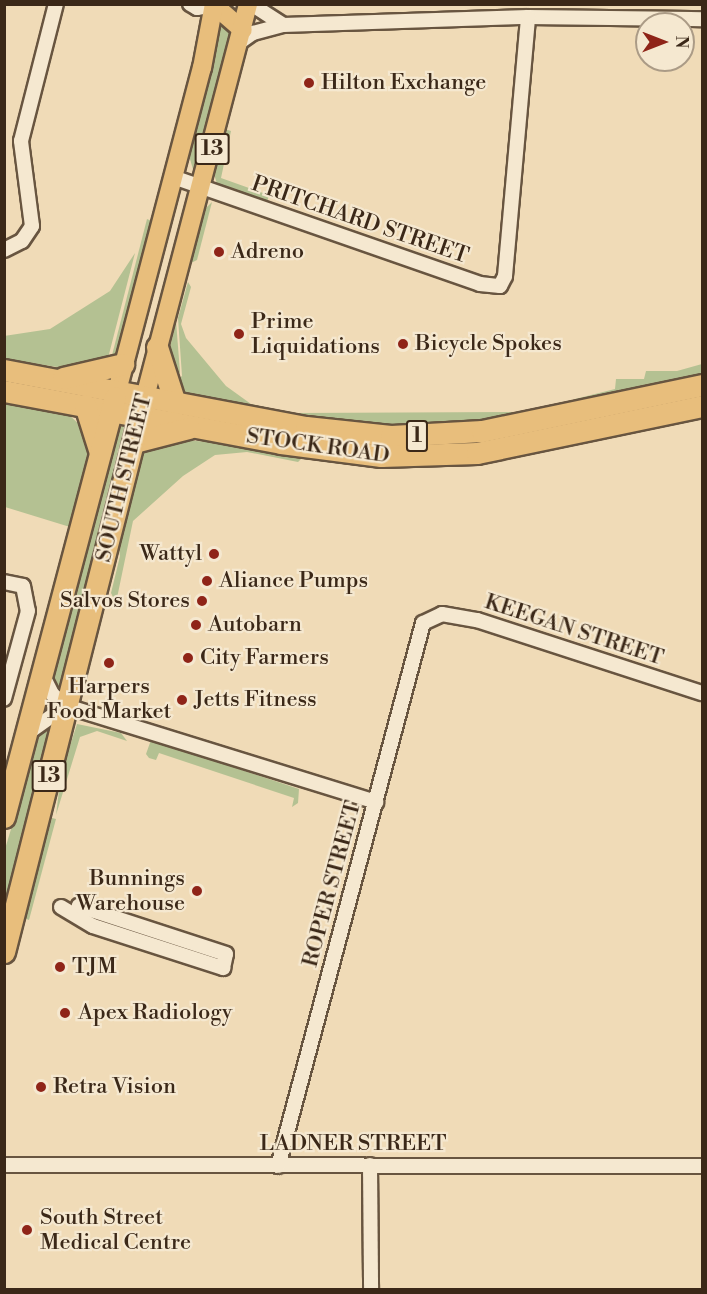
<!DOCTYPE html>
<html>
<head>
<meta charset="utf-8">
<style>
  body { margin:0 }
  #map { position:relative; width:707px; height:1294px; overflow:hidden; background:#f0dbb7; font-family:"Libre Bodoni",serif }
  div>[style] { position:absolute }
  [style*='--x'] { left:calc(var(--x)*1px); top:calc(var(--y)*1px); width:calc(var(--w)*1px); rotate:calc(var(--a)*1deg) }
  .green>* { inset:0; background:#b4c192 }
  .roads { filter:drop-shadow(2px 0 #685540) drop-shadow(-2px 0 #685540) drop-shadow(0 2px #685540) drop-shadow(0 -2px #685540) }
  .minor>* { height:14px; margin:-7px; padding:0 7px; transform-origin:7px; border-radius:7px; background:#f5e8d0 }
  .major>* { height:18px; margin:-9px; padding:0 9px; transform-origin:9px; border-radius:9px; background:#e8be7c }
  .highway>* { height:21px; margin:-10.5px; padding:0 10.5px; transform-origin:10.5px; border-radius:10.5px; background:#e8be7c }
  .dots>* { width:16px; height:16px; translate:-50% -50%; box-sizing:border-box; border:3px solid #f5e8d0; border-radius:50% }
  span { translate:-50% -50%; white-space:nowrap; text-align:center; line-height:1.15; -webkit-text-stroke:4.5px #f5e8d0; paint-order:stroke }
  .shield-label span { padding:2px 4px; background:#f5e8d0; border:2px solid; border-radius:4px; -webkit-text-stroke-width:0 }
  .shield-label { font-size:21px; color:#3b2818; font-weight:700 }
  .poi-label { font-size:22px; color:#3b2818 }
  .left { translate:0 -50%; text-align:left }
  .right { translate:-100% -50%; text-align:right }
  .street-label { font-size:22px; color:#3b2818 }
  .frame { position:absolute; inset:0; border:6px solid #3b2818; pointer-events:none }
  .north { position:absolute; left:635px; top:12px; width:60px; height:60px; box-sizing:border-box; background:#f5e8d0; border:2px solid #ab9b86; border-radius:50%; rotate:90deg; font-size:16px; font-weight:700; line-height:24px; text-align:center; color:#3b2818 }
  .north::after { content:''; display:block; margin:auto; width:21px; height:27px; background:#8f2418; clip-path:polygon(50% 0,100% 100%,50% 72%,0 100%) }
</style>
</head>
<body>
<div id="map">
  <div class="green">
    <div style="clip-path:polygon(217px 18px,234px 29px,195px 176px,187px 149px)"></div>
    <div style="clip-path:polygon(225px 129px,231px 131px,221px 178px,263px 193px,272px 186px,267px 202px,217px 184px,214px 174px)"></div>
    <div style="clip-path:polygon(212px 202px,197px 260px,191px 263px,205px 209px)"></div>
    <div style="clip-path:polygon(147px 219px,154px 222px,117px 357px,110px 363px)"></div>
    <div style="clip-path:polygon(135px 253px,107px 362px,57px 367px,5px 359px,4px 336px,50px 329px,110px 291px)"></div>
    <div style="clip-path:polygon(188px 282px,191px 287px,181px 324px,186px 338px,226px 386px,251px 404px,293px 413px,512px 412px,511px 420px,476px 425px,361px 427px,183px 396px,171px 385px,182px 376px,178px 318px)"></div>
    <div style="clip-path:polygon(176px 321px,180px 372px,175px 380px,169px 352px)"></div>
    <div style="clip-path:polygon(702px 364px,702px 378px,576px 406px,575px 399px,615px 389px,616px 379px,644px 379px,646px 371px,677px 371px)"></div>
    <div style="clip-path:polygon(5px 398px,66px 412px,83px 428px,87px 439px,87px 456px,70px 527px,5px 507px)"></div>
    <div style="clip-path:polygon(120px 426px,126px 427px,65px 690px,55px 688px,53px 664px,64px 618px,79px 582px)"></div>
    <div style="clip-path:polygon(183px 440px,261px 446px,305px 455px,298px 462px,247px 452px,215px 455px,183px 476px,133px 521px,117px 598px,113px 597px,111px 593px,120px 556px,118px 540px,140px 457px,154px 445px)"></div>
    <div style="clip-path:polygon(77px 724px,121px 733px,127px 741px,97px 731px,80px 737px,56px 815px,61px 774px)"></div>
    <div style="clip-path:polygon(41px 730px,53px 734px,5px 921px,5px 849px)"></div>
    <div style="clip-path:polygon(151px 740px,299px 789px,298px 803px,292px 807px,294px 798px,159px 753px,156px 760px,149px 758px,146px 754px)"></div>
    <div style="clip-path:polygon(52px 818px,56px 819px,29px 920px,24px 918px)"></div>
  </div>
  <div class="roads">
    <div class="minor">
      <div style="--x:190;--y:4;--w:8;--a:30"></div>
      <div style="--x:197;--y:8;--w:17;--a:-10"></div>
      <div style="--x:251;--y:4;--w:38;--a:33"></div>
      <div style="--x:240;--y:42;--w:16;--a:-35"></div>
      <div style="--x:253;--y:33;--w:31;--a:-15"></div>
      <div style="--x:283;--y:25;--w:245;--a:-1.9"></div>
      <div style="--x:528;--y:17;--w:174;--a:0.7"></div>
      <div style="--x:173;--y:177;--w:325;--a:19.2"></div>
      <div style="--x:480;--y:284;--w:20;--a:6"></div>
      <div style="--x:500;--y:286;--w:11;--a:-63"></div>
      <div style="--x:505;--y:276;--w:260;--a:-84.9"></div>
      <div style="--x:4;--y:250;--w:20;--a:-27"></div>
      <div style="--x:22;--y:241;--w:18;--a:-56"></div>
      <div style="--x:32;--y:226;--w:86;--a:-97.4"></div>
      <div style="--x:21;--y:141;--w:141;--a:-75.7"></div>
      <div style="--x:4;--y:582;--w:19;--a:12"></div>
      <div style="--x:23;--y:586;--w:25;--a:79"></div>
      <div style="--x:28;--y:611;--w:91;--a:105.3"></div>
      <div style="--x:42;--y:674;--w:22;--a:63"></div>
      <div style="--x:52;--y:694;--w:18;--a:41"></div>
      <div style="--x:66;--y:706;--w:325;--a:17.2"></div>
      <div style="--x:25;--y:735;--w:50;--a:-35.3"></div>
      <div style="--x:61;--y:907;--w:37;--a:31"></div>
      <div style="--x:93;--y:926;--w:137;--a:17.9"></div>
      <div style="--x:223;--y:968;--w:14;--a:-78"></div>
      <div style="--x:226;--y:954;--w:155;--a:-161.9"></div>
      <div style="--x:4;--y:1165;--w:698;--a:0.08"></div>
      <div style="--x:370;--y:1165;--w:125;--a:89.5"></div>
      <div style="--x:278;--y:1166;--w:562;--a:-75.05"></div>
      <div style="--x:423;--y:623;--w:21;--a:-25"></div>
      <div style="--x:442;--y:614;--w:36;--a:10"></div>
      <div style="--x:477;--y:620;--w:237;--a:18"></div>
    </div>
    <div class="major">
      <div style="--x:214;--y:5;--w:38;--a:41"></div>
      <div style="--x:117;--y:391;--w:334;--a:-75.3"></div>
      <div style="--x:202;--y:68;--w:65;--a:-79.4"></div>
      <div style="--x:145;--y:397;--w:406;--a:-75.3"></div>
    </div>
    <div class="highway">
      <div style="--x:157;--y:347;--w:59;--a:72.2"></div>
      <div style="--x:4;--y:370;--w:307;--a:10.7"></div>
      <div style="--x:306;--y:427;--w:85;--a:6"></div>
      <div style="--x:391;--y:436;--w:91;--a:-3.1"></div>
      <div style="--x:482;--y:431;--w:225;--a:-11.8"></div>
      <div style="--x:63;--y:378;--w:62;--a:-13.1"></div>
      <div style="--x:4;--y:391;--w:282;--a:10.6"></div>
      <div style="--x:281;--y:443;--w:101;--a:7.4"></div>
      <div style="--x:381;--y:456;--w:96;--a:-1.8"></div>
      <div style="--x:477;--y:453;--w:230;--a:-11.8"></div>
      <div style="--x:85;--y:405;--w:50;--a:72.6"></div>
      <div style="--x:134;--y:442;--w:57;--a:-14.3"></div>
      <div style="--x:4;--y:817;--w:434;--a:-75.2"></div>
      <div style="--x:4;--y:952;--w:566;--a:-75.79"></div>
    </div>
  </div>
  <div class="dots">
    <div style="left:309px;top:83px;background:#8f2418"></div>
    <div style="left:219px;top:252px;background:#8f2418"></div>
    <div style="left:239px;top:334px;background:#8f2418"></div>
    <div style="left:403px;top:344px;background:#8f2418"></div>
    <div style="left:214px;top:554px;background:#8f2418"></div>
    <div style="left:207px;top:581px;background:#8f2418"></div>
    <div style="left:202px;top:601px;background:#8f2418"></div>
    <div style="left:196px;top:625px;background:#8f2418"></div>
    <div style="left:188px;top:658px;background:#8f2418"></div>
    <div style="left:109px;top:663px;background:#8f2418"></div>
    <div style="left:182px;top:700px;background:#8f2418"></div>
    <div style="left:197px;top:891px;background:#8f2418"></div>
    <div style="left:60px;top:967px;background:#8f2418"></div>
    <div style="left:65px;top:1013px;background:#8f2418"></div>
    <div style="left:41px;top:1087px;background:#8f2418"></div>
    <div style="left:27px;top:1230px;background:#8f2418"></div>
  </div>
  <div class="shield-label">
    <span style="left:212px;top:149px">13</span>
    <span style="left:417px;top:436px">1</span>
    <span style="left:49px;top:776px">13</span>
  </div>
  <div class="poi-label">
    <span class="left" style="left:321px;top:83px">Hilton Exchange</span>
    <span class="left" style="left:231px;top:252px">Adreno</span>
    <span class="left" style="left:251px;top:334px">Prime<br>Liquidations</span>
    <span class="left" style="left:415px;top:344px">Bicycle Spokes</span>
    <span class="right" style="left:202px;top:554px">Wattyl</span>
    <span class="left" style="left:219px;top:581px">Aliance Pumps</span>
    <span class="right" style="left:190px;top:601px">Salvos Stores</span>
    <span class="left" style="left:208px;top:625px">Autobarn</span>
    <span class="left" style="left:200px;top:658px">City Farmers</span>
    <span style="left:109px;top:699px">Harpers<br>Food Market</span>
    <span class="left" style="left:194px;top:700px">Jetts Fitness</span>
    <span class="right" style="left:185px;top:891px">Bunnings<br>Warehouse</span>
    <span class="left" style="left:72px;top:967px">TJM</span>
    <span class="left" style="left:78px;top:1013px">Apex Radiology</span>
    <span class="left" style="left:53px;top:1087px">Retra Vision</span>
    <span class="left" style="left:40px;top:1230px">South Street<br>Medical Centre</span>
  </div>
  <div class="street-label">
    <span style="left:360px;top:220px;rotate:19deg">PRITCHARD STREET</span>
    <span style="left:318px;top:446px;rotate:8deg">STOCK ROAD</span>
    <span style="left:124px;top:478px;rotate:-76deg">SOUTH STREET</span>
    <span style="left:574px;top:630px;rotate:18deg">KEEGAN STREET</span>
    <span style="left:332px;top:884px;rotate:-75deg">ROPER STREET</span>
    <span style="left:353px;top:1144px">LADNER STREET</span>
  </div>
  <div class="frame"></div>
  <div class="north">N</div>
</div>
</body>
</html>
